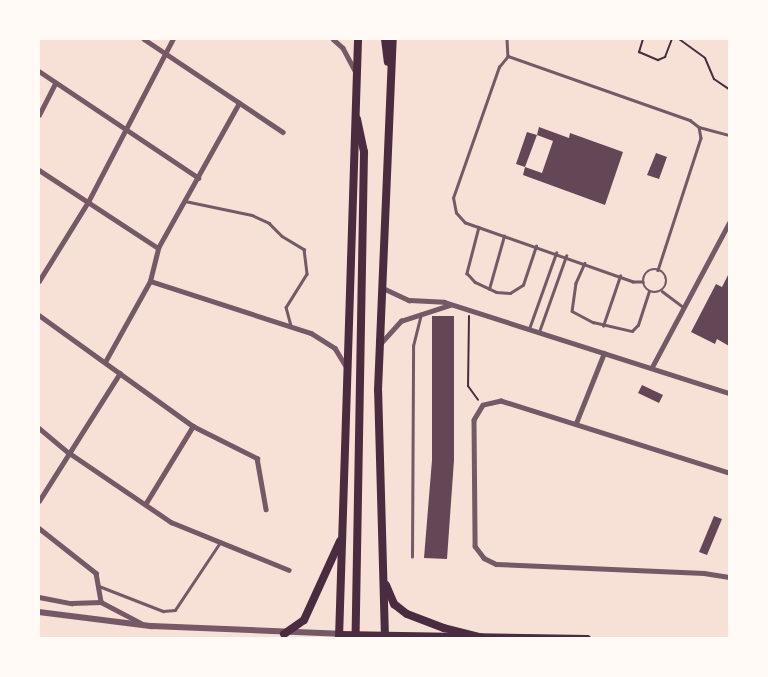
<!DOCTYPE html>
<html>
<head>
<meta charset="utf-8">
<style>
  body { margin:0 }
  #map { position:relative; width:768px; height:677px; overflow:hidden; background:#f7e1d7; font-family:"Public Sans",sans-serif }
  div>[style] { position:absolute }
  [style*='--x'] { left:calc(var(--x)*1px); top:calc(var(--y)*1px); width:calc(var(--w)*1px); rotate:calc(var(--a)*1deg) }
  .building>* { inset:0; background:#644757 }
  .path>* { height:2px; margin:-1px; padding:0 1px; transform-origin:1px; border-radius:1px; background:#4a2c40 }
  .service>* { height:2.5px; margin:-1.25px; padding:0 1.25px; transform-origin:1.25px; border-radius:1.25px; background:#755966 }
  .service>.ring { margin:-1.25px; padding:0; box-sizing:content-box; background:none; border:2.5px solid #755966; border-radius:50% }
  .minor>* { height:4.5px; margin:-2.25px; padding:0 2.25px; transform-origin:2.25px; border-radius:2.25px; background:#755966 }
  .tertiary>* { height:5.5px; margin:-2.75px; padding:0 2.75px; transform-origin:2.75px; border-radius:2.75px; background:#755966 }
  .secondary>* { height:7px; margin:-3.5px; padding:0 3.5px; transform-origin:3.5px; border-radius:3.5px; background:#4a2c40 }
  .trunk>* { height:8px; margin:-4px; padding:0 4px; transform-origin:4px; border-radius:4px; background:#4a2c40 }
  span { translate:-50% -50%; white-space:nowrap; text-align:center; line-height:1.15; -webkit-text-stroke:4px #fffaf5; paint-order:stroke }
  .frame { position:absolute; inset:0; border:40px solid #fffaf5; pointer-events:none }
</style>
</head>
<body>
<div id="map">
  <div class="building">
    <div style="clip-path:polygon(evenodd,539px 127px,569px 138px,570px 133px,623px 152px,605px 205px,523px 175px,525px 167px,516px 164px,527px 132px,537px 135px,539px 127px,537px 135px,553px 141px,542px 173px,525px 167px,537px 135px)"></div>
    <div style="clip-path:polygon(656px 153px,667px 157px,659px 179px,647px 175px)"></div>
    <div style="clip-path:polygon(729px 273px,729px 346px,717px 339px,715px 344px,691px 332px,716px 284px,722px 287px)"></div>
    <div style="clip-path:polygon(432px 316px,454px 316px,454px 460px,447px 559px,424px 558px,432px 460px)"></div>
    <div style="clip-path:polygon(642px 385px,663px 395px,659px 403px,638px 393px)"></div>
    <div style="clip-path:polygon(714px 516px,722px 519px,707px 555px,699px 552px)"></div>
  </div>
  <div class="path">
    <div style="--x:643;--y:39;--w:14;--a:107"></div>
    <div style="--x:639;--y:52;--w:21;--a:23"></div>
    <div style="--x:658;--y:60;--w:8;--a:-23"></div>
    <div style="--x:665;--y:57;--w:19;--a:-69"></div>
    <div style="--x:679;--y:39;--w:32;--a:36"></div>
    <div style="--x:705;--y:58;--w:23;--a:67"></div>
    <div style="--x:714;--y:79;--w:18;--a:34"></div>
    <div style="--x:469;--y:316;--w:70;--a:90.8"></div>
    <div style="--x:468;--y:386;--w:17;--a:54"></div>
  </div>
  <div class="service">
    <div style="--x:507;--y:39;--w:17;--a:87"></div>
    <div style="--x:699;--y:127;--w:31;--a:15"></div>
    <div style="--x:185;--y:201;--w:68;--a:11.8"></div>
    <div style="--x:252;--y:215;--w:19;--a:25"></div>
    <div style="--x:269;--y:223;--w:18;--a:45"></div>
    <div style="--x:282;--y:236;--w:26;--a:31"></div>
    <div style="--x:304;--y:249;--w:25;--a:83"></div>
    <div style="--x:307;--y:274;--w:39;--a:122"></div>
    <div style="--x:286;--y:307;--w:20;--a:75"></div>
    <div style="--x:479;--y:227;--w:48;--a:104.6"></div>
    <div style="--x:467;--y:273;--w:12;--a:48"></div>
    <div style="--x:475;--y:282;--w:23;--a:25"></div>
    <div style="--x:496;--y:292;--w:14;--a:4"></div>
    <div style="--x:510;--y:293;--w:15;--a:-32"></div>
    <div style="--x:523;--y:285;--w:41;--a:-71.6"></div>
    <div style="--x:585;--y:263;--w:22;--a:114"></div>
    <div style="--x:576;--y:283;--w:28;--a:98"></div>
    <div style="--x:572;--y:311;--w:24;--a:28"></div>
    <div style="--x:593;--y:322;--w:40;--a:13"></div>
    <div style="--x:632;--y:331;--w:8;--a:-45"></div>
    <div style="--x:638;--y:325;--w:35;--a:-72"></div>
    <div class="ring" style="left:643px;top:269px;width:21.5px;height:21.5px"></div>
    <div style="--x:643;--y:282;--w:10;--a:180"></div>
    <div style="--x:633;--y:282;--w:178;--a:-160.6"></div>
    <div style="--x:465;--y:223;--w:13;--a:-132"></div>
    <div style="--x:456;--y:213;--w:15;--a:-101"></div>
    <div style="--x:453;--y:198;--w:139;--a:-70.7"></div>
    <div style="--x:499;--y:67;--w:14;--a:-51"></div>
    <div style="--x:508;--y:56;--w:193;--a:19.4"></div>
    <div style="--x:690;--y:120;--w:11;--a:38"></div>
    <div style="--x:699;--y:127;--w:11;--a:80"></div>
    <div style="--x:701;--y:138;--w:139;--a:108"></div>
    <div style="--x:489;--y:289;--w:55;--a:-74.2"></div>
    <div style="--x:662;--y:291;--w:26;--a:37"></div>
    <div style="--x:603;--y:326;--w:53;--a:-71.2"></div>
    <div style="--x:529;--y:329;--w:81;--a:-70.4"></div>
    <div style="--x:539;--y:332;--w:81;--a:-70.4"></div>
    <div style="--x:412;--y:557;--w:211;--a:-89.7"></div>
    <div style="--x:413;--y:346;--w:33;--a:-76"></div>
    <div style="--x:99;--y:586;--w:69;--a:21.3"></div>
    <div style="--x:163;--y:611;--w:12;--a:-5"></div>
    <div style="--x:175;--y:610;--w:79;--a:-56.3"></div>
  </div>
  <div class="minor">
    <div style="--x:144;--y:39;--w:167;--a:33.8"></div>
    <div style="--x:333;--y:39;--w:13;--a:42"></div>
    <div style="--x:343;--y:48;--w:26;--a:62"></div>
    <div style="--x:39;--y:71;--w:192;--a:33.8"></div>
    <div style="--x:39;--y:115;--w:36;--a:-63"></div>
    <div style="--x:39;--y:170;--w:142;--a:33.2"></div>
    <div style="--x:39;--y:281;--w:93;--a:-58.2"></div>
    <div style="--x:88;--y:202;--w:184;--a:-62.5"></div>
    <div style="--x:150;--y:281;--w:169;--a:17.9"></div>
    <div style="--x:311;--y:333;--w:28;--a:32"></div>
    <div style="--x:335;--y:348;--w:21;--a:59"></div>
    <div style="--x:383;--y:288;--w:29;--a:25"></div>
    <div style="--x:409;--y:300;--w:35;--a:3"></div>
    <div style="--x:444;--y:302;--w:299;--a:17.7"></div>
    <div style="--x:39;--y:315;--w:190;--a:35.8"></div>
    <div style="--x:193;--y:426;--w:72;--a:26.6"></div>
    <div style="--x:257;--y:458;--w:52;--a:80"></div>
    <div style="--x:381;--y:343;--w:30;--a:-48"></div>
    <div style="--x:401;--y:321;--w:52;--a:-18.1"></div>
    <div style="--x:105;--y:362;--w:93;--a:-60.9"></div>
    <div style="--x:150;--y:281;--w:34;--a:-76"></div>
    <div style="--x:158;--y:248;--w:166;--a:-60.8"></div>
    <div style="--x:652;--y:367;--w:163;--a:-61.9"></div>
    <div style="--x:576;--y:423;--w:75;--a:-68.2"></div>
    <div style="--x:39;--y:428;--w:38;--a:40"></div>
    <div style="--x:68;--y:452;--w:125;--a:34.2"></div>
    <div style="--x:171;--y:522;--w:127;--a:22.1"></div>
    <div style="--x:729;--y:473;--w:239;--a:-162.5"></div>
    <div style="--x:501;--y:401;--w:18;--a:167"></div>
    <div style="--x:483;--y:405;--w:17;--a:121"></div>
    <div style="--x:474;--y:420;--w:126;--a:89.5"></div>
    <div style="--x:475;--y:546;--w:15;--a:53"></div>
    <div style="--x:484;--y:558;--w:13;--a:27"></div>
    <div style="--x:496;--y:564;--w:208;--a:2.5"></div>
    <div style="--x:704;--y:573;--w:25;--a:9"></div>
    <div style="--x:39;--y:501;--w:151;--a:-57.7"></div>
    <div style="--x:146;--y:503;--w:90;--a:-58.6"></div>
    <div style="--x:39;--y:528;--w:73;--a:38.3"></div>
    <div style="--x:96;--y:573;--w:29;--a:80"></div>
    <div style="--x:39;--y:597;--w:33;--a:11"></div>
    <div style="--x:71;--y:603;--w:30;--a:-2"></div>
    <div style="--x:101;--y:602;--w:45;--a:27.7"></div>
  </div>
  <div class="tertiary">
    <div style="--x:39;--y:612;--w:114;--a:7.1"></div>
    <div style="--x:152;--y:626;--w:187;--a:2.4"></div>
  </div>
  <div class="secondary">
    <div style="--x:339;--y:634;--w:248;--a:0.9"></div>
  </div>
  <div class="trunk">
    <div style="--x:385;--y:39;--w:23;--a:83"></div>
    <div style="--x:357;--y:119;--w:34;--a:78"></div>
    <div style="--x:364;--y:152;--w:482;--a:91"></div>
    <div style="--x:356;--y:634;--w:5;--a:53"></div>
    <div style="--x:386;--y:585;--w:21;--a:67"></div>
    <div style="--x:394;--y:604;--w:16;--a:38"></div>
    <div style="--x:407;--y:614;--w:40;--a:21"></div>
    <div style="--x:444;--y:628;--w:40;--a:14.4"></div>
    <div style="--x:284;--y:634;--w:24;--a:-35"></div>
    <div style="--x:304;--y:620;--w:87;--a:-65.5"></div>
    <div style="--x:339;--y:638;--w:599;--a:-88.18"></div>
    <div style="--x:385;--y:638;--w:248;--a:-91.6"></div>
    <div style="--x:378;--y:390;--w:351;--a:-87.6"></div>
  </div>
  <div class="frame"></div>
</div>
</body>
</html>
